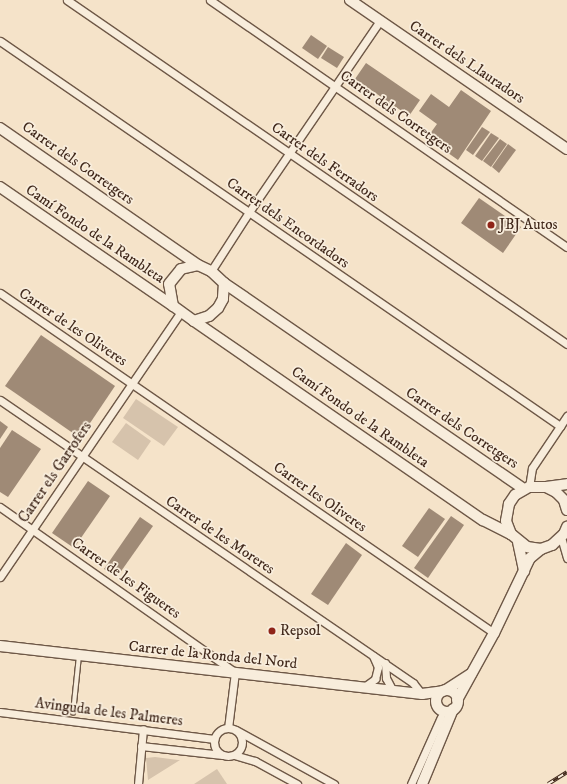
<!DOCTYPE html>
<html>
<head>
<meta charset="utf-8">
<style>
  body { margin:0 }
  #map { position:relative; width:567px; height:784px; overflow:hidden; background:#f5e3c9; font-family:"IM FELL DW Pica",serif }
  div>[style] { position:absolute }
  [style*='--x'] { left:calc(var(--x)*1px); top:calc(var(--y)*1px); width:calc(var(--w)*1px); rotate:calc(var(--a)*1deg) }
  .green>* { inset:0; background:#d6c3ac }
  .building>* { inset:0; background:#9f8a76 }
  .roads { filter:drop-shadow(1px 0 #6e5847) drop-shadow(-1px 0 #6e5847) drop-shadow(0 1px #6e5847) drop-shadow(0 -1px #6e5847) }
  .lane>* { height:3.5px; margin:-1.75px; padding:0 1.75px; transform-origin:1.75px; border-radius:1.75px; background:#f8eddc }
  .street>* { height:7px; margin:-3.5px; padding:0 3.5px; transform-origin:3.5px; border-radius:3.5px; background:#f8eddc }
  .street>.ring { margin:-3.5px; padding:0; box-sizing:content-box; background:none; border:7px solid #f8eddc; border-radius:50% }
  .secondary>* { height:10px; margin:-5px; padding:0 5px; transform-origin:5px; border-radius:5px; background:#f8eddc }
  .secondary>.ring { margin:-5px; padding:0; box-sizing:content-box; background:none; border:10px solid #f8eddc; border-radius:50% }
  .rail>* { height:3.5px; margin-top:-1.75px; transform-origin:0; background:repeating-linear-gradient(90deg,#f8eddc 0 6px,#41291c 0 12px); box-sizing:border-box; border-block:1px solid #41291c }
  .dots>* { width:11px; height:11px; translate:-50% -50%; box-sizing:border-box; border:2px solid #f8eddc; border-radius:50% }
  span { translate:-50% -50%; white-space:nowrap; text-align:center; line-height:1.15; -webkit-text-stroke:3.5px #f8eddc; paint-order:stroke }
  .street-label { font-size:15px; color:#41291c }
  .poi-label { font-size:15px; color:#41291c }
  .left { translate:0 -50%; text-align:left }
</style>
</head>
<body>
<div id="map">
  <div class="green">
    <div style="clip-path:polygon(136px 399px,178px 427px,164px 446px,123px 418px)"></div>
    <div style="clip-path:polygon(126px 423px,151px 441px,138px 460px,112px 442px)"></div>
    <div style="clip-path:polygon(155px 757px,178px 760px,180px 760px,148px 780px,146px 758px)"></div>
    <div style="clip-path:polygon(217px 769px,227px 784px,194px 784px)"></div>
  </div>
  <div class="building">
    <div style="clip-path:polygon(311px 35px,327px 46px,318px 59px,302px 48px)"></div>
    <div style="clip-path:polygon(328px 47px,344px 57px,337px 68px,321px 58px)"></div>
    <div style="clip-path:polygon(366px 63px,388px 78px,382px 87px,388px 78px,420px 100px,409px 116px,355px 79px)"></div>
    <div style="clip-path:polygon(461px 90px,491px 111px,458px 160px,427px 138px,437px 124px,419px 111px,431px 94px,449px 107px)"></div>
    <div style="clip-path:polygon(482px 127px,490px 132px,473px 155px,466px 150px)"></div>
    <div style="clip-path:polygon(491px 133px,499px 138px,482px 161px,475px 156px)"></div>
    <div style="clip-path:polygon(500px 139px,507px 144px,491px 167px,483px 161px)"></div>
    <div style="clip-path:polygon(508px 144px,516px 150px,499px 173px,492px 167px)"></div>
    <div style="clip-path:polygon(479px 198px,521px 227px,503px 253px,461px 223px)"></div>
    <div style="clip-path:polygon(41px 335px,115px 386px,80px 438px,5px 386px)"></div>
    <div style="clip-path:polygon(0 421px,8px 427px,0 439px)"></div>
    <div style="clip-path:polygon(12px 430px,41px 449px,8px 497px,0 492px,0 448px)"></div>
    <div style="clip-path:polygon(88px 481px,110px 496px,74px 548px,52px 533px)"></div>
    <div style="clip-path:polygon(429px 508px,445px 519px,418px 557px,402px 546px)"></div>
    <div style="clip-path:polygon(451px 516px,464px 525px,428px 578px,414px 568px)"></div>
    <div style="clip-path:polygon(140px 517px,153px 526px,117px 577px,104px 569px)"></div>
    <div style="clip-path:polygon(346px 543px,362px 555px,328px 605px,311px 594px)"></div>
  </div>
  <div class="roads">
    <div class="lane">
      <div style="--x:73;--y:713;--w:57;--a:-84"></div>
    </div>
    <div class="street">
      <div style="--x:67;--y:0;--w:607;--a:34.53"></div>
      <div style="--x:210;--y:0;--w:434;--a:34.7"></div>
      <div style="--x:0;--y:41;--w:680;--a:34.51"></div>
      <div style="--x:211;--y:271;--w:70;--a:-57.2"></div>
      <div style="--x:249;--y:212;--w:232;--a:-55.6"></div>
      <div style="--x:0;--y:293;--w:600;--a:34.54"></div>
      <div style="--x:0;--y:400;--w:501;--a:34.42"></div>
      <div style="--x:413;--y:683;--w:14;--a:51"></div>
      <div style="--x:529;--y:487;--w:19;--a:-81"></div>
      <div style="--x:532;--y:468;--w:63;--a:-56.1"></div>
      <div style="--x:0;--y:507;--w:287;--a:35.1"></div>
      <div style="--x:235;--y:672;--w:56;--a:97.1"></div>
      <div style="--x:561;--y:537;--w:22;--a:74"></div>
      <div style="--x:0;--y:577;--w:321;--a:-55.7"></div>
      <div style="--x:385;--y:663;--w:15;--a:86"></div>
      <div style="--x:386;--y:678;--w:15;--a:62"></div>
      <div style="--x:364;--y:687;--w:14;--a:-36"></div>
      <div style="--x:375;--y:679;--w:12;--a:-76"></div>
      <div style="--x:378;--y:667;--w:12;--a:-114"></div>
      <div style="--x:0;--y:712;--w:216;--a:7.2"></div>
      <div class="ring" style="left:214px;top:728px;width:21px;height:21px"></div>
      <div style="--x:236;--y:730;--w:112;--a:28.9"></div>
      <div style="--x:141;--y:746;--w:82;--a:6.3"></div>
      <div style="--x:234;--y:755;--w:22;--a:16"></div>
      <div style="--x:255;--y:761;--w:48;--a:28.7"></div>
      <div style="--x:138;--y:784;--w:55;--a:-84.8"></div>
      <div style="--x:411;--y:784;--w:73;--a:-65.9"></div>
    </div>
    <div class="secondary">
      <div style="--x:350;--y:0;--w:263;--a:34.5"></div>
      <div style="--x:0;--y:128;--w:241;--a:34.7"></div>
      <div style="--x:0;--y:187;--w:210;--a:34.5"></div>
      <div style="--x:198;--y:265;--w:14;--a:25"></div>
      <div style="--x:211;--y:271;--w:18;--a:43"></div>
      <div style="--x:224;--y:283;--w:16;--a:94"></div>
      <div style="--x:223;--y:299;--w:10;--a:119"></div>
      <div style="--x:218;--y:308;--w:12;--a:138"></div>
      <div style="--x:209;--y:316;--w:16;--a:162"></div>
      <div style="--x:194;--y:321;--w:26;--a:-144"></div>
      <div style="--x:173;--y:306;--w:22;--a:-100"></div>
      <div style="--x:169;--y:284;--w:19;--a:-51"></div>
      <div style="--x:181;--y:269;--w:17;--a:-13"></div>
      <div style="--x:224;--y:283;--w:364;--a:34.5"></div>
      <div style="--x:194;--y:321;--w:351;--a:34.6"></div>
      <div style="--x:483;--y:520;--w:31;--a:27"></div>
      <div style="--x:546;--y:487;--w:21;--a:-8"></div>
      <div style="--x:567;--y:510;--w:10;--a:-107"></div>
      <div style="--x:564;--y:500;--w:11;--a:-135"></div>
      <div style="--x:556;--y:492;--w:11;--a:-153"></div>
      <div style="--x:546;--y:487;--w:17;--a:180"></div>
      <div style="--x:529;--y:487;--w:16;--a:150"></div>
      <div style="--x:515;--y:495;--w:11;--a:124"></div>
      <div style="--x:509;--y:504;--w:17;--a:100"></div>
      <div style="--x:506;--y:521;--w:14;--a:69"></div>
      <div style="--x:511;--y:534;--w:21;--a:39"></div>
      <div style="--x:527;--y:547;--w:14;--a:8"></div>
      <div style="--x:541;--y:549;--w:12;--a:-20"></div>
      <div style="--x:552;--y:545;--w:16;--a:-43"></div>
      <div style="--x:564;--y:534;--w:8;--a:-67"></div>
      <div style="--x:518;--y:542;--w:30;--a:78"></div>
      <div style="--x:0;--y:646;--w:425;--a:6.5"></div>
      <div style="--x:422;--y:694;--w:21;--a:-8"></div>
      <div style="--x:446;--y:690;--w:30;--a:-33"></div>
      <div class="ring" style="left:436px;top:690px;width:12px;height:12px"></div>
      <div style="--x:457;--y:700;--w:77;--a:-61.1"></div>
      <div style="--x:494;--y:633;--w:83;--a:-64.4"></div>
      <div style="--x:530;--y:558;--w:14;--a:-39"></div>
      <div style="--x:422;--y:784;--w:81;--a:-67.5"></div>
    </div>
  </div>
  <div class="rail">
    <div style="--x:548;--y:784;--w:22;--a:-32"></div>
  </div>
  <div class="dots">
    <div style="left:491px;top:225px;background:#8f2418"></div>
    <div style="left:272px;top:631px;background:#8f2418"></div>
  </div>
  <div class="street-label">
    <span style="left:467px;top:62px;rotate:34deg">Carrer dels Llauradors</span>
    <span style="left:396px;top:112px;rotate:35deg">Carrer dels Corretgers</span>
    <span style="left:325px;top:162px;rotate:35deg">Carrer dels Ferradors</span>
    <span style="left:78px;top:163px;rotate:35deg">Carrer dels Corretgers</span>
    <span style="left:288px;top:223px;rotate:35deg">Carrer dels Encordadors</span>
    <span style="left:95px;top:234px;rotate:34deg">Camí Fondo de la Rambleta</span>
    <span style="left:73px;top:327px;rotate:34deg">Carrer de les Oliveres</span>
    <span style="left:360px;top:417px;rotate:35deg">Camí Fondo de la Rambleta</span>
    <span style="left:462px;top:428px;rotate:34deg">Carrer dels Corretgers</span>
    <span style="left:55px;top:472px;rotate:-56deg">Carrer els Garrofers</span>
    <span style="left:320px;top:497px;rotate:35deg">Carrer les Oliveres</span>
    <span style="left:220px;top:535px;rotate:34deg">Carrer de les Moreres</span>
    <span style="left:126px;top:578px;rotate:35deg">Carrer de les Figueres</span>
    <span style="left:213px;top:655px;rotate:6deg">Carrer de la Ronda del Nord</span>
    <span style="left:109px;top:712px;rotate:7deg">Avinguda de les Palmeres</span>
  </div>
  <div class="poi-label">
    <span class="left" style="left:499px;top:225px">JBJ Autos</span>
    <span class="left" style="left:280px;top:631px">Repsol</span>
  </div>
</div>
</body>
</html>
